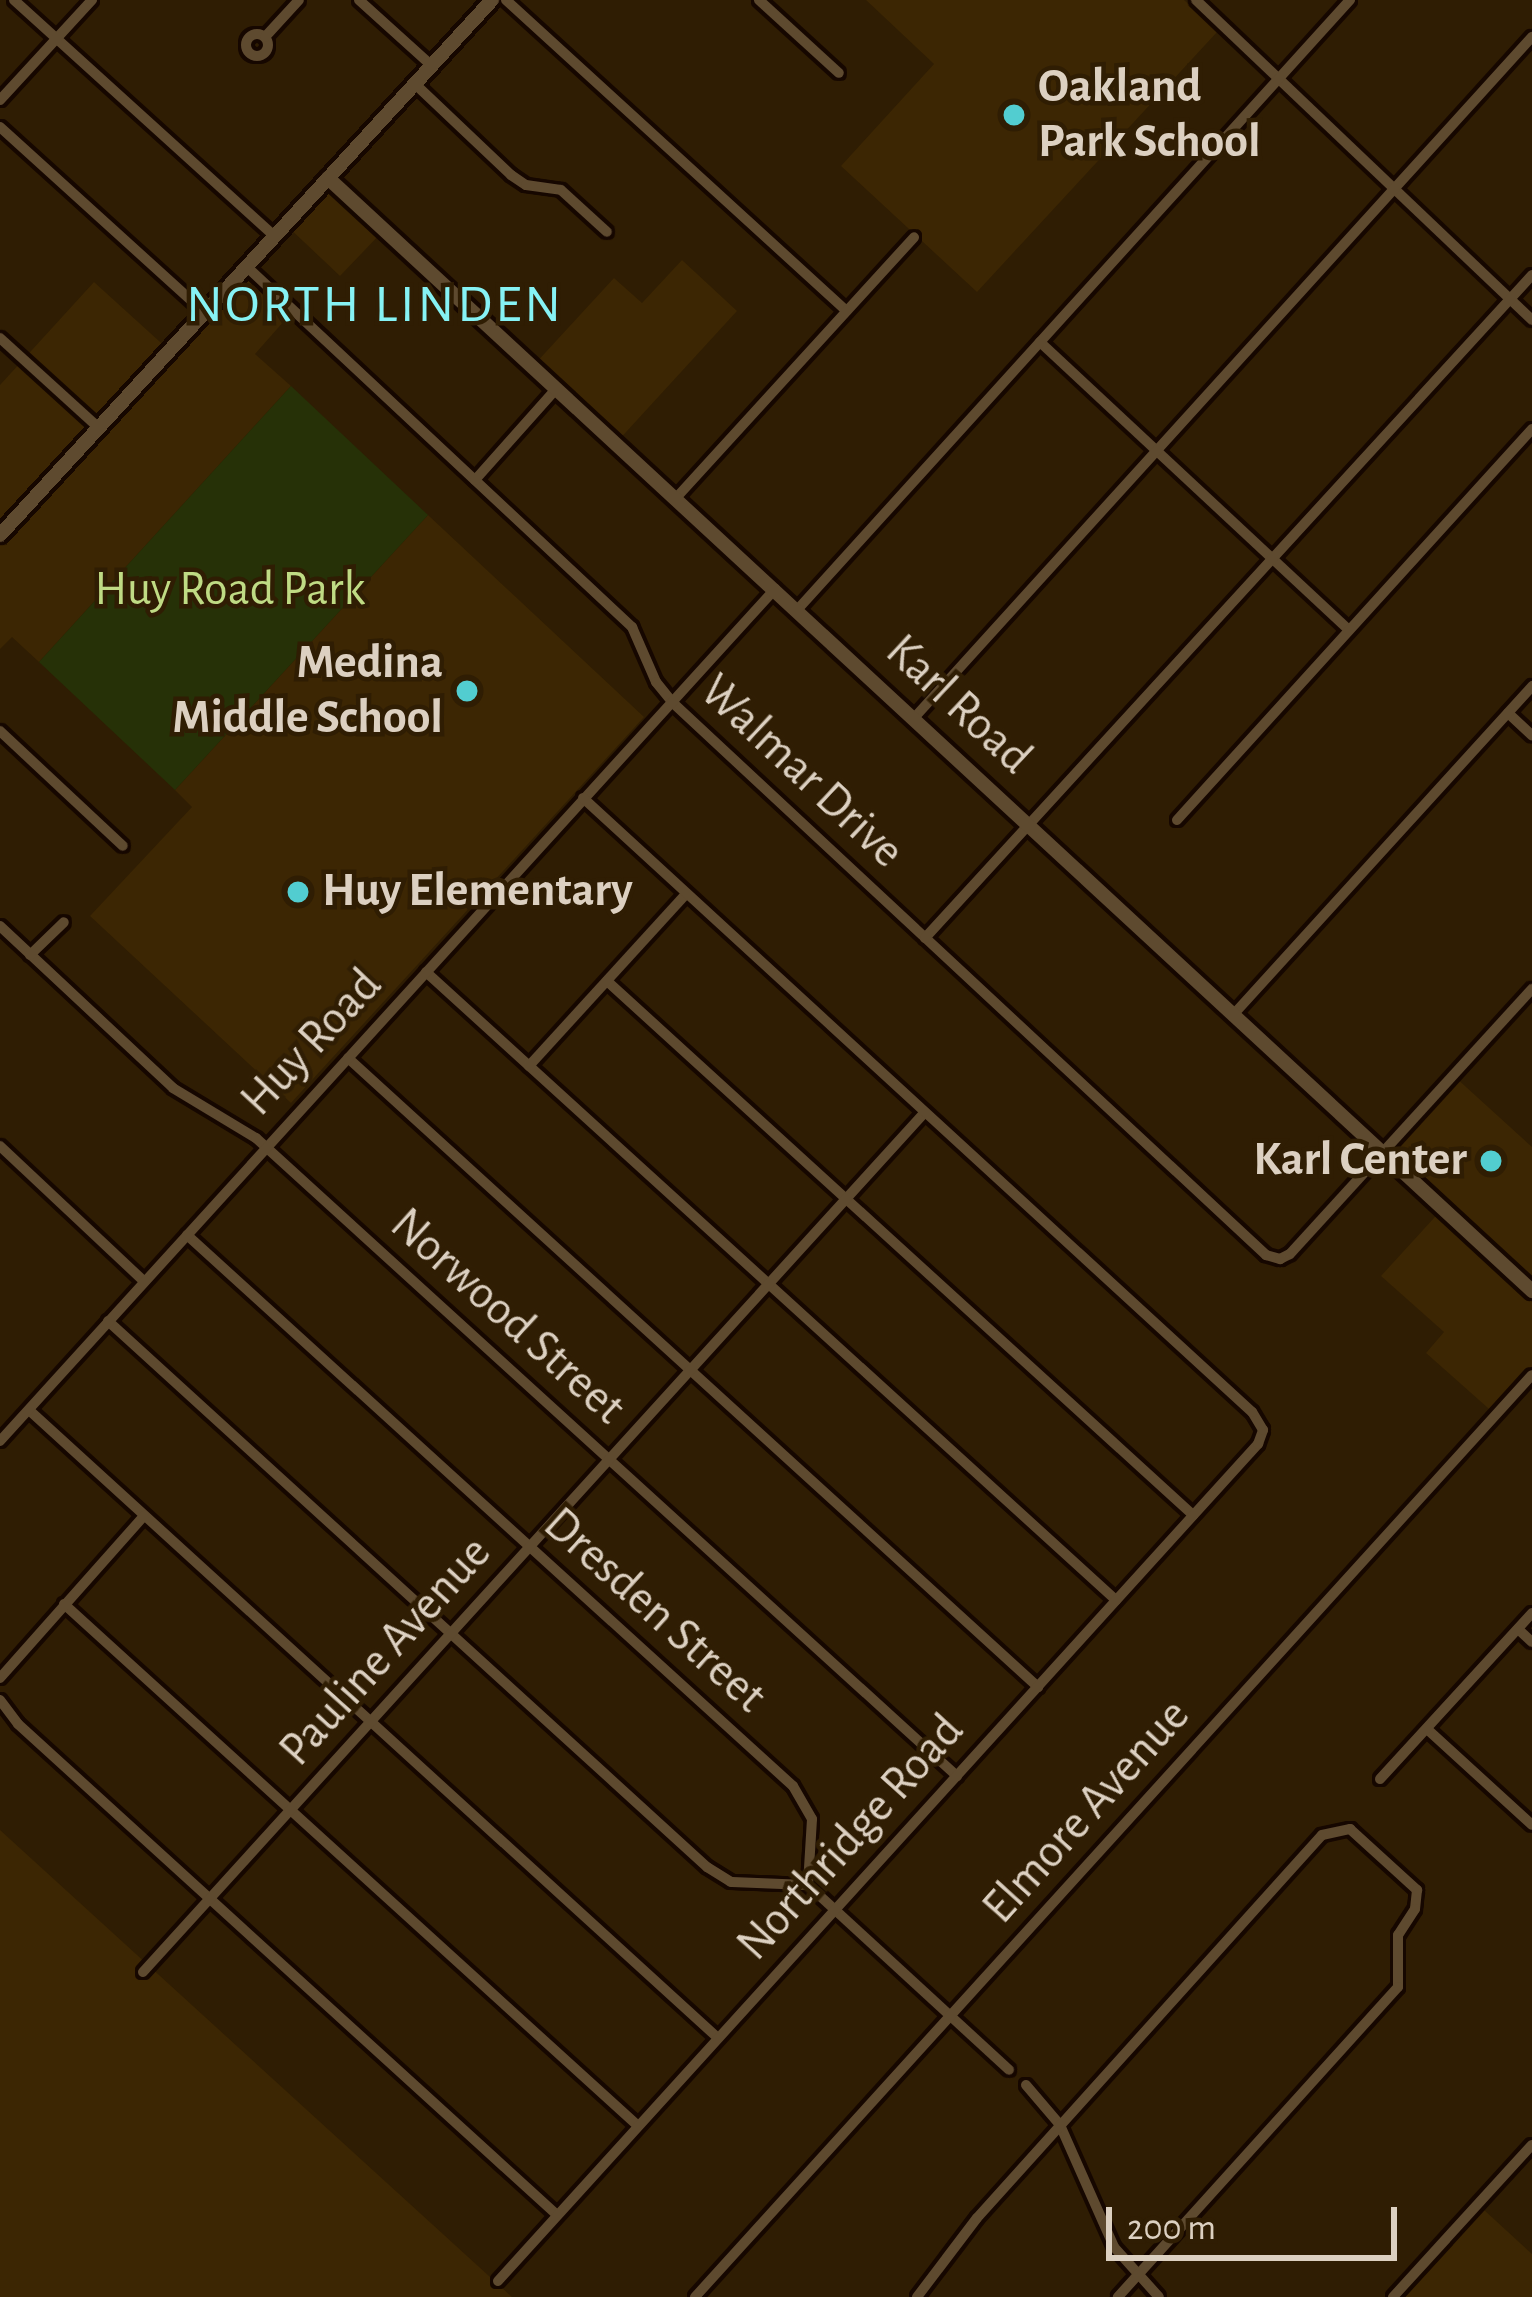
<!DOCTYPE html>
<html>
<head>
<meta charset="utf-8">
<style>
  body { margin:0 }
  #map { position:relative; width:1532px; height:2297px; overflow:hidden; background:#2f1d03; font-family:"Alegreya Sans",sans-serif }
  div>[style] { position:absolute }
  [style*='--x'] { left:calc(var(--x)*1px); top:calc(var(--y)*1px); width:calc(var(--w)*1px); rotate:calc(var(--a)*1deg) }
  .built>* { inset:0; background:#3c2603 }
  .green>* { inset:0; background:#263107 }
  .roads { filter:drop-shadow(3px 0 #160700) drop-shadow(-3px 0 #160700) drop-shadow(0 3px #160700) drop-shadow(0 -3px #160700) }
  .street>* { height:10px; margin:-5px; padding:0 5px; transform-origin:5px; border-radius:5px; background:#5e4a2f }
  .street>.ring { margin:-5px; padding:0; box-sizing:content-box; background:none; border:10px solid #5e4a2f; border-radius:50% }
  .secondary>* { height:14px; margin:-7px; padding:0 7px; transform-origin:7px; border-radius:7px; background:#5e4a2f }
  .dots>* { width:33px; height:33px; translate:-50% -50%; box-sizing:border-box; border:6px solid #2f1d03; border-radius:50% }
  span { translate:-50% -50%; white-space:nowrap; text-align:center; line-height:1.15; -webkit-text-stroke:9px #2f1d03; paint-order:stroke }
  .poi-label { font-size:48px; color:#dcd0c1; font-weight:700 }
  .left { translate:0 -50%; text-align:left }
  .right { translate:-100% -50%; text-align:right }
  .park-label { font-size:48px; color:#bfdb84 }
  .street-label { font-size:48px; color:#dcd0c1 }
  .quarter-label { font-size:54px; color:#86f2f4; letter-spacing:3px }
  .scale { position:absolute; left:1106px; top:2207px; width:291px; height:54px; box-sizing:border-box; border:6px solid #dcd0c1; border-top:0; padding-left:15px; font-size:36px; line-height:42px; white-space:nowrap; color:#dcd0c1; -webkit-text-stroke:9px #2f1d03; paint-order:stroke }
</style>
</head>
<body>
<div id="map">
  <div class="built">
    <div style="clip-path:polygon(866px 0,1184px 0,1218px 31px,977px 292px,841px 166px,934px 64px)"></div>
    <div style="clip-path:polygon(330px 179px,384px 230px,340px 276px,286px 225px)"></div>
    <div style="clip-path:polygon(682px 260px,737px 311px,616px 443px,533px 366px,614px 278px,642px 303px)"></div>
    <div style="clip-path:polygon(247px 267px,293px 311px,255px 354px,291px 386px,39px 662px,12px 637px,0 649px,0 385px,94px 282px,170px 351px)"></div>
    <div style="clip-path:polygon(428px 515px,644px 717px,291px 1103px,90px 916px,192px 807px,175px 790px)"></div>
    <div style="clip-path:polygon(1454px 1076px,1532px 1147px,1532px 1375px,1497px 1416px,1426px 1353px,1444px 1332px,1381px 1276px,1444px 1207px,1383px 1152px)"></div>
    <div style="clip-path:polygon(0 1830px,512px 2297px,0 2297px)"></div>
    <div style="clip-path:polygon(1483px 2209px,1532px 2254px,1532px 2297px,1401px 2297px)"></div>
  </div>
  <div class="green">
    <div style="clip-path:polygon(291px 386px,428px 515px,175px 790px,39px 662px)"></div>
  </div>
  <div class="roads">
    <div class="street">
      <div style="--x:14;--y:0;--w:351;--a:42.2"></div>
      <div style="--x:359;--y:0;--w:97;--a:42.1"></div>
      <div style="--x:506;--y:0;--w:461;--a:42.4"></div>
      <div style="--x:759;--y:0;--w:108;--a:42.4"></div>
      <div style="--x:1196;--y:0;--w:464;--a:43.6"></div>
      <div class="ring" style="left:246px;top:34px;width:12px;height:12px"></div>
      <div style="--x:265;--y:37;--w:50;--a:-47.4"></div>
      <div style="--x:414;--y:83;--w:134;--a:43.5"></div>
      <div style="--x:511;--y:175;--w:18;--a:34"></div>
      <div style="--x:526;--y:185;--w:35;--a:8"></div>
      <div style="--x:561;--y:190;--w:62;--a:42.4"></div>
      <div style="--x:0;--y:100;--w:136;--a:-47.4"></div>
      <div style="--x:0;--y:127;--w:275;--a:42.2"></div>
      <div style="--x:246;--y:266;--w:529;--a:43.08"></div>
      <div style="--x:632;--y:627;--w:60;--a:66.4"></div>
      <div style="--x:656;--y:682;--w:26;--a:51"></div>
      <div style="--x:672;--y:702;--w:812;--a:42.95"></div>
      <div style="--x:1266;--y:1255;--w:15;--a:16"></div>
      <div style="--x:1280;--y:1259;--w:11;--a:-27"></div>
      <div style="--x:1290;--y:1254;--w:359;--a:-47.6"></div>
      <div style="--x:0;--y:338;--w:134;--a:42.3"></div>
      <div style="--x:1040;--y:342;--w:422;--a:43"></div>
      <div style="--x:475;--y:480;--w:123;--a:-48.3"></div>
      <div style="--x:676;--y:498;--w:353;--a:-47.6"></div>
      <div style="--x:798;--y:609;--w:822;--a:-47.81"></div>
      <div style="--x:1508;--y:713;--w:33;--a:43"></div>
      <div style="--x:914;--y:718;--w:920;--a:-47.78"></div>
      <div style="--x:0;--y:731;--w:168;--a:43.1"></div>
      <div style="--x:1177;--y:820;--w:528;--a:-47.76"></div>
      <div style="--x:0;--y:926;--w:237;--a:43.1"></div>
      <div style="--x:173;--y:1088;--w:97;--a:31.1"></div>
      <div style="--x:256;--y:1138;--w:948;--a:42.31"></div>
      <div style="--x:925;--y:938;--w:899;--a:-47.52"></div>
      <div style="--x:30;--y:955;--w:47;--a:-44.1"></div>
      <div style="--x:426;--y:972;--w:933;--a:42.31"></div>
      <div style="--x:607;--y:981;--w:793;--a:42.34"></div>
      <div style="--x:1233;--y:1015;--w:445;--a:-47.7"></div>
      <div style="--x:348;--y:1058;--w:934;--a:42.35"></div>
      <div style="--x:529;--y:1066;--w:230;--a:-47.6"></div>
      <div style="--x:0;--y:1146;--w:197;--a:43.2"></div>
      <div style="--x:187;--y:1235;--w:819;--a:42.28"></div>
      <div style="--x:793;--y:1786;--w:38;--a:60"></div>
      <div style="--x:812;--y:1819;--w:66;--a:93.5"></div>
      <div style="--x:808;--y:1885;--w:273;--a:42.6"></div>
      <div style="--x:108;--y:1321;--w:811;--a:42.35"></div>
      <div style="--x:707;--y:1867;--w:28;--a:32"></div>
      <div style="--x:731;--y:1882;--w:77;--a:2.2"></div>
      <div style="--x:29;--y:1410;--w:932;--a:42.35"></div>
      <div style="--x:0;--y:1441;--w:1152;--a:-47.71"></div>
      <div style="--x:64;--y:1604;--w:776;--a:42.28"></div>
      <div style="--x:1518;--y:1629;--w:19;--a:43"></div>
      <div style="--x:0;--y:1678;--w:217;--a:-48.4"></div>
      <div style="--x:0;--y:1700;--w:30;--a:53"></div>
      <div style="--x:18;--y:1724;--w:729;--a:42.33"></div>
      <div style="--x:1427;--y:1729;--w:142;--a:42.4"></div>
      <div style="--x:1380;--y:1779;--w:225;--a:-47.5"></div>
      <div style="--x:143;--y:1972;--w:1161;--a:-47.72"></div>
      <div style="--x:1026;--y:2085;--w:52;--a:49.6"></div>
      <div style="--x:1060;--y:2125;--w:133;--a:66.1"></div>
      <div style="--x:1114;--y:2247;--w:67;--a:48"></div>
      <div style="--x:498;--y:2281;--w:1131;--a:-47.76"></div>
      <div style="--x:1258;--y:1444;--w:15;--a:-70"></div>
      <div style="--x:1263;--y:1430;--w:21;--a:-121"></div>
      <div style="--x:1252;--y:1412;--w:908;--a:-137.45"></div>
      <div style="--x:695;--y:2297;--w:1245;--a:-47.77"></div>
      <div style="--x:917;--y:2297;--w:99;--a:-52.8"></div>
      <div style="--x:977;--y:2218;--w:515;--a:-47.99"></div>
      <div style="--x:1322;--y:1835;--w:29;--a:-12"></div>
      <div style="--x:1350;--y:1829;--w:91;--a:42.3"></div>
      <div style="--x:1417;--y:1890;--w:19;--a:96"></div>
      <div style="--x:1415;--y:1909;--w:31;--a:123"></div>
      <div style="--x:1398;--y:1935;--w:52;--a:90"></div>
      <div style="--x:1398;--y:1987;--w:418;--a:132.1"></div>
      <div style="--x:1393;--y:2297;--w:206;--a:-47.6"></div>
    </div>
    <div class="secondary">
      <div style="--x:328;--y:178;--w:1640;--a:42.75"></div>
      <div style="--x:0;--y:535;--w:727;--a:-47.4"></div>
    </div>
  </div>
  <div class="dots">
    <div style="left:1014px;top:115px;background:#52cdd0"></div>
    <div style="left:467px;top:691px;background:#52cdd0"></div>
    <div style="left:298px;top:892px;background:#52cdd0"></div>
    <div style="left:1491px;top:1161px;background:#52cdd0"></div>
  </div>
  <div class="poi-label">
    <span class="left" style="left:1038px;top:115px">Oakland<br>Park School</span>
    <span class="right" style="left:443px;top:691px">Medina<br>Middle School</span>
    <span class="left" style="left:322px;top:892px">Huy Elementary</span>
    <span class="right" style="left:1467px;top:1161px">Karl Center</span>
  </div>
  <div class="park-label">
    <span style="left:230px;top:591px">Huy Road Park</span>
  </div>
  <div class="street-label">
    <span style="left:958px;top:705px;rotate:43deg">Karl Road</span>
    <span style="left:801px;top:772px;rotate:43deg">Walmar Drive</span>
    <span style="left:312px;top:1043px;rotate:-47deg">Huy Road</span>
    <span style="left:507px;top:1317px;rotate:42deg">Norwood Street</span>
    <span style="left:654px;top:1611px;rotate:42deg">Dresden Street</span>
    <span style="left:386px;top:1652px;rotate:-48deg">Pauline Avenue</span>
    <span style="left:1087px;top:1812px;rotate:-48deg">Elmore Avenue</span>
    <span style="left:851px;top:1838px;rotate:-48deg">Northridge Road</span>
  </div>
  <div class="quarter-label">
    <span style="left:375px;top:305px">NORTH LINDEN</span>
  </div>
  <div class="scale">200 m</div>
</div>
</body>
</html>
